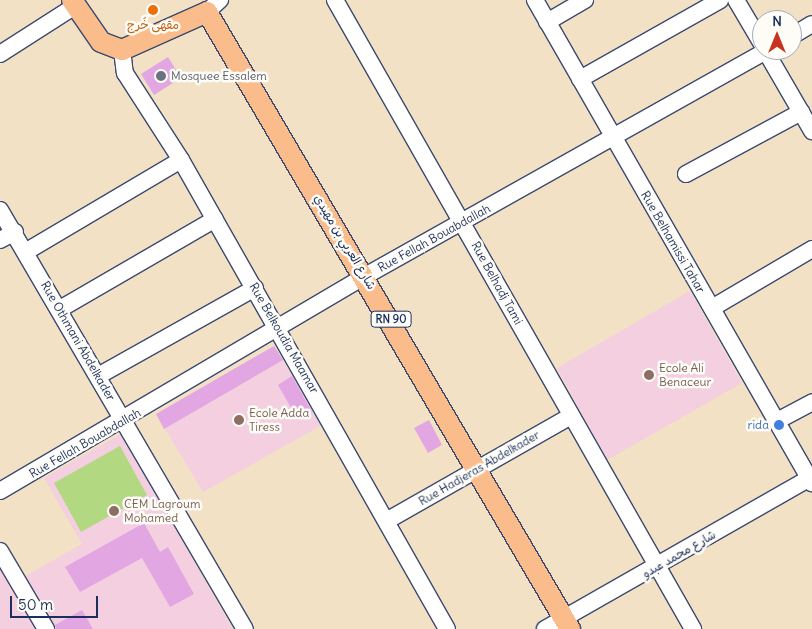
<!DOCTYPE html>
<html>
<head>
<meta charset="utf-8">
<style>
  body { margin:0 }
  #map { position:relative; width:812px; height:629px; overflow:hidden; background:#f3e1c6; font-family:Delius,"Playpen Sans Arabic",sans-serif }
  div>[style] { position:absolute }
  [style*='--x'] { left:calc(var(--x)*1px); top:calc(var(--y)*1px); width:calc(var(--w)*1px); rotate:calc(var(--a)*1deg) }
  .built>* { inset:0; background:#f3cfdf }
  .green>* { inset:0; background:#b2d882 }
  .building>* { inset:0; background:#e2a7e2 }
  .roads { filter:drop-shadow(1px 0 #3b4a6e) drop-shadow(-1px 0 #3b4a6e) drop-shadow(0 1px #3b4a6e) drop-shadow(0 -1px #3b4a6e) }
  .minor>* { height:16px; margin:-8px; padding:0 8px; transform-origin:8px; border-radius:8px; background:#fff }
  .major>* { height:20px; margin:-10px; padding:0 10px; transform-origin:10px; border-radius:10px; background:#fabc8b }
  .dots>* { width:14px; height:14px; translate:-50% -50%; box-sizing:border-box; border:2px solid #fdfcf7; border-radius:50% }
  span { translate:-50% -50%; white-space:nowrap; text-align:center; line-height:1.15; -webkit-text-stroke:5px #fdfcf7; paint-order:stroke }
  .shield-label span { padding:1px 4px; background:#fdfcf7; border:1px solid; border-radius:4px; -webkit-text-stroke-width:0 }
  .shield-label { font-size:11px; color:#1b2f5e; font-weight:700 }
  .food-label { font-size:12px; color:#c56008 }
  .worship-label { font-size:12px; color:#5b616d }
  .left { translate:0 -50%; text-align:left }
  .street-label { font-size:12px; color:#1b2f5e }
  .education-label { font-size:12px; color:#785e54 }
  .shop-label { font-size:12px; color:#366cbe }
  .right { translate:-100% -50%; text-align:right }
  .north { position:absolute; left:752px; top:10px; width:50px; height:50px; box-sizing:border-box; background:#fdfcf7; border:1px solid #a3aaba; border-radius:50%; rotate:0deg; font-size:14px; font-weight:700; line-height:20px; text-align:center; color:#1b2f5e }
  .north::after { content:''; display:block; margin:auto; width:18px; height:22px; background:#c8321e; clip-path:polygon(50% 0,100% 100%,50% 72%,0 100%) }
  .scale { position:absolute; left:10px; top:596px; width:88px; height:22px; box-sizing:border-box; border:2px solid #1b2f5e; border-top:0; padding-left:6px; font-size:15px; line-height:18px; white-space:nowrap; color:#1b2f5e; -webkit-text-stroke:4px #fdfcf7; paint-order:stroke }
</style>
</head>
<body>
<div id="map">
  <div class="built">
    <div style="clip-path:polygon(690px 291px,742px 383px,607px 460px,557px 368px)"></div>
    <div style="clip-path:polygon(274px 346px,322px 425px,203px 492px,156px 414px)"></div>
    <div style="clip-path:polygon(121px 434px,233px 629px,54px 629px,24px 577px,82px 544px,44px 478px)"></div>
    <div style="clip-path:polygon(0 565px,37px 629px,0 629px)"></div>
  </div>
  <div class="green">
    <div style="clip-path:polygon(120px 446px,147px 495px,81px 532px,54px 483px)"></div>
  </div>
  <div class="building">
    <div style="clip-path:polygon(168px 57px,181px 78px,154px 95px,141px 74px)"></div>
    <div style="clip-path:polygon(274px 346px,283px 360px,164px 429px,156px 414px)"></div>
    <div style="clip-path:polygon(292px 376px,312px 412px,298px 420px,278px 385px)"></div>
    <div style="clip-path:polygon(429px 420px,442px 445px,428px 453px,414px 428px)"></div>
    <div style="clip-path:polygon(144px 523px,160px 552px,168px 547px,194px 594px,170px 607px,142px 558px,80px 592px,65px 567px)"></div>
    <div style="clip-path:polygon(82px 610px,93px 629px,56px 629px,55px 625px)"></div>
  </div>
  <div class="roads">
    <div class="minor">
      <div style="--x:335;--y:0;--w:724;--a:60.35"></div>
      <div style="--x:535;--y:0;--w:557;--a:60.17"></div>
      <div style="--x:736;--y:0;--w:51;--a:59.4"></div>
      <div style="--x:207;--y:12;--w:18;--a:-43"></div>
      <div style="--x:547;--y:22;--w:44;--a:-30.1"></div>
      <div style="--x:792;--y:36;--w:23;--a:-31"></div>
      <div style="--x:122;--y:50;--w:23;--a:83"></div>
      <div style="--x:125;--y:73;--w:103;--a:57.2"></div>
      <div style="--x:181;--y:160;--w:539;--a:60.44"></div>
      <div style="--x:765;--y:50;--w:94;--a:59.9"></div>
      <div style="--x:0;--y:54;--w:89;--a:-32.6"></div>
      <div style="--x:580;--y:79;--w:161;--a:-29.4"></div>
      <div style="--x:686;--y:174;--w:131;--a:-28.3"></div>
      <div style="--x:0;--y:210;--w:485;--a:59.7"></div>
      <div style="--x:0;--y:240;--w:17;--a:-28"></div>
      <div style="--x:27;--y:251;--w:179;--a:-30.6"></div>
      <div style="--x:712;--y:308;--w:116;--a:-30.5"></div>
      <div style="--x:60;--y:309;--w:179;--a:-30.1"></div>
      <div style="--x:98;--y:376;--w:180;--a:-29.3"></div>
      <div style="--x:777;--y:421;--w:40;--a:-28"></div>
      <div style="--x:0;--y:491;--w:424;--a:-30.5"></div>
      <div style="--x:365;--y:276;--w:461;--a:-29.3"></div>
      <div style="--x:388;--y:520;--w:210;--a:-29.6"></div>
      <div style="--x:0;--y:551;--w:91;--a:59.5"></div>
      <div style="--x:545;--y:629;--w:307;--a:-29.7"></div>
    </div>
    <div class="major">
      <div style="--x:72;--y:0;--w:51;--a:55.4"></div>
      <div style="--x:101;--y:42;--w:22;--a:21"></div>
      <div style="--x:122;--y:50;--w:93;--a:-24.1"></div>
      <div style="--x:207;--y:12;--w:716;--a:59.53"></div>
    </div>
  </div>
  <div class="dots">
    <div style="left:153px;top:10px;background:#e8710a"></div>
    <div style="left:161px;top:76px;background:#6b7280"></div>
    <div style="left:649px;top:375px;background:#8d6e63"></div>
    <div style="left:239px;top:420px;background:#8d6e63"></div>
    <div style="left:779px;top:425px;background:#3f7fe0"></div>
    <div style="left:114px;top:511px;background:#8d6e63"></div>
  </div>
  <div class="shield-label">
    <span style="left:391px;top:319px">RN 90</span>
  </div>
  <div class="food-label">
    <span style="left:153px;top:25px">مقهى خُرج</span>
  </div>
  <div class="worship-label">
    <span class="left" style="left:171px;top:76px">Mosquee Essalem</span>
  </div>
  <div class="street-label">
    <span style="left:434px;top:238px;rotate:-29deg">Rue Fellah Bouabdallah</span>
    <span style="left:345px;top:242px;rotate:59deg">شارع العربي بن مهيدي</span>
    <span style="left:673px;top:242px;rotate:60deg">Rue Belhamissi Tahar</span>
    <span style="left:497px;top:283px;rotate:61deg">Rue Belhadj Tami</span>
    <span style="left:284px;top:338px;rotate:60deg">Rue Belkoudia Maamar</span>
    <span style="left:78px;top:341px;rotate:60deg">Rue Othmani Abdelkader</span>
    <span style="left:85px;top:443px;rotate:-30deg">Rue Fellah Bouabdallah</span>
    <span style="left:479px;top:468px;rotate:-30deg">Rue Hadjeras Abdelkader</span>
    <span style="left:679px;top:554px;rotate:-30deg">شارع محمد عبدو</span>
  </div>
  <div class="education-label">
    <span class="left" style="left:659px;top:375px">Ecole Ali<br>Benaceur</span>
    <span class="left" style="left:249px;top:420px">Ecole Adda<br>Tiress</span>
    <span class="left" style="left:124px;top:511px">CEM Lagroum<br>Mohamed</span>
  </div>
  <div class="shop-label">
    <span class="right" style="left:769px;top:425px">rida</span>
  </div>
  <div class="north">N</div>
  <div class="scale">50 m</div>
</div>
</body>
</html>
